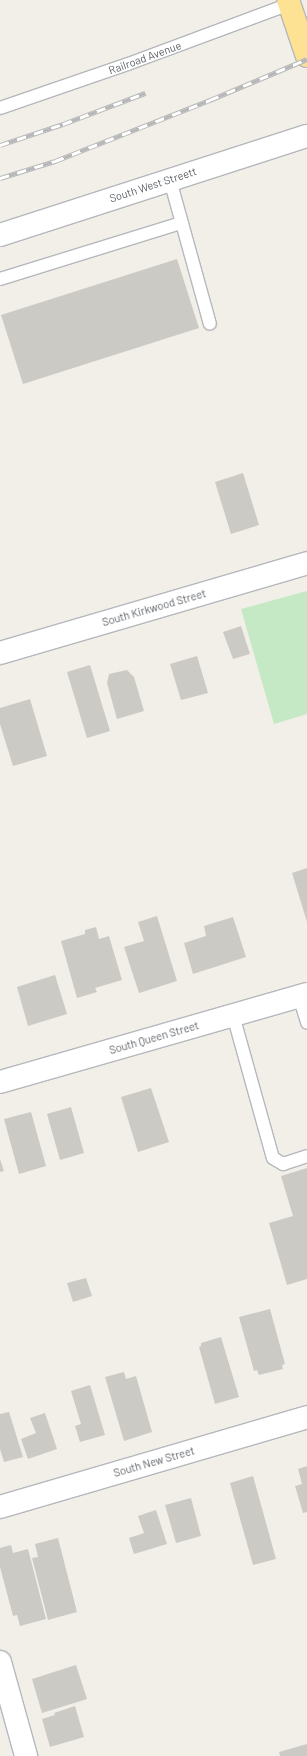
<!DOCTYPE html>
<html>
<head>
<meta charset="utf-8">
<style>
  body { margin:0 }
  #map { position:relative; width:307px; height:1756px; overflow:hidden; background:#f1efe8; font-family:Barlow,sans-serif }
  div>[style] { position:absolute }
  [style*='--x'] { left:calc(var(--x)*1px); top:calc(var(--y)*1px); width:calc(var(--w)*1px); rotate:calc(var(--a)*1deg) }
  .green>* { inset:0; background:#c5e8c5 }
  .building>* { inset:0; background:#cccac5 }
  .roads { filter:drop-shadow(1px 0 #b5b8bc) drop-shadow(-1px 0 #b5b8bc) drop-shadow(0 1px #b5b8bc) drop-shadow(0 -1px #b5b8bc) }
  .lane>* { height:12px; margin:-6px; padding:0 6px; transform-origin:6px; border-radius:6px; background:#fff }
  .street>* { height:22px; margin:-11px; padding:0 11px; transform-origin:11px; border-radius:11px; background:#fff }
  .highway>* { height:22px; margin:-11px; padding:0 11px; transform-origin:11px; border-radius:11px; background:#fde293 }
  .rail>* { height:4.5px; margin-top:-2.25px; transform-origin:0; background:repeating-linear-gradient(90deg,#fff 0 9px,#b6b7b8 0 18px); box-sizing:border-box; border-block:1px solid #b6b7b8 }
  span { translate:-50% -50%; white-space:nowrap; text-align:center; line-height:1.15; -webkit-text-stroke:3px #fff; paint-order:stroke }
  .street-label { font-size:11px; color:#5f6368 }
</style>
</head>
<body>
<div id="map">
  <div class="green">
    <div style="clip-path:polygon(307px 591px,307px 714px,274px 724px,241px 609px)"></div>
  </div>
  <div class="building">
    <div style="clip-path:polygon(177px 259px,199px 328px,23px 384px,1px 315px)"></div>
    <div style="clip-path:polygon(243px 473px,259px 525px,231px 534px,215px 482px)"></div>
    <div style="clip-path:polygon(241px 626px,250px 654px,233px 659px,223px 632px)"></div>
    <div style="clip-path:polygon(197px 656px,208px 693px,181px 700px,170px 664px)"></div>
    <div style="clip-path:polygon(90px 665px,110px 731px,87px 738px,67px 672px)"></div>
    <div style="clip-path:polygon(127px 670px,134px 677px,144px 711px,117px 719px,107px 683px,109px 674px)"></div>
    <div style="clip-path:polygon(30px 699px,47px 756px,13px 766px,0 724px,0 708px)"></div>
    <div style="clip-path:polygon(307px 868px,307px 922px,292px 873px)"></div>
    <div style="clip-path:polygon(157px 916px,177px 981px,139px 993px,124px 947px,144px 941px,138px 922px)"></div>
    <div style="clip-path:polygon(233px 917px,246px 957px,193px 974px,184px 943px,206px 936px,204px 926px)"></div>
    <div style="clip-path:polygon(96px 927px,99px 939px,109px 936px,122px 980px,95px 988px,97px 992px,77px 998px,61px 941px,85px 934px,85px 930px)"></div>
    <div style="clip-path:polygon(55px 975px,67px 1014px,28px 1026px,17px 987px)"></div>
    <div style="clip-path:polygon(151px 1088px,169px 1142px,138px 1152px,121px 1097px)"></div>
    <div style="clip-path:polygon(71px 1107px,84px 1153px,60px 1160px,47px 1114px)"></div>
    <div style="clip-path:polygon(31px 1112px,46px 1166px,19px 1174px,4px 1119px)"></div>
    <div style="clip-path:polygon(0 1159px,4px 1171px,0 1172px)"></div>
    <div style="clip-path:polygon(307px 1168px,307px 1279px,287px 1285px,269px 1223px,293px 1216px,281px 1176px)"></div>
    <div style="clip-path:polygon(86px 1278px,92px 1296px,73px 1302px,67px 1283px)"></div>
    <div style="clip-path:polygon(270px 1309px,285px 1364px,282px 1365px,283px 1369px,259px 1375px,257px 1370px,254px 1371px,239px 1317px)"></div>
    <div style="clip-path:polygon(221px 1337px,239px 1397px,215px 1404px,199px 1347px,201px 1346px,201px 1343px)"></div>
    <div style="clip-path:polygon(124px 1372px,126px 1379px,136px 1376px,152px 1432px,124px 1441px,105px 1377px)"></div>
    <div style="clip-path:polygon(90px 1385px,105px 1435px,80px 1442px,75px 1426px,81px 1424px,71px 1391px)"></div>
    <div style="clip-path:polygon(9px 1412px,23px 1457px,4px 1462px,0 1449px,0 1414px)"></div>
    <div style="clip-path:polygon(45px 1413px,57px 1449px,28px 1459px,21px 1439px,36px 1433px,30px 1418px)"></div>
    <div style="clip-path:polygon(307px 1466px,307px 1512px,303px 1513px,295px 1486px,302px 1484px,298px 1469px)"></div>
    <div style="clip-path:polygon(253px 1476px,276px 1559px,253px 1565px,230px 1483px)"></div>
    <div style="clip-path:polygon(191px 1498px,201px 1536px,176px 1543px,165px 1505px)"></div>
    <div style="clip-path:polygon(156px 1510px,167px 1544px,134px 1554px,129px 1538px,144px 1533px,138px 1516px)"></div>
    <div style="clip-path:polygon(58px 1538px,77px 1612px,48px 1620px,32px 1558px,38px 1557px,35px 1544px)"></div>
    <div style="clip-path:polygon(11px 1545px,13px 1553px,28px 1549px,46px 1619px,20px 1626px,17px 1615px,13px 1616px,0 1567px,0 1548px)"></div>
    <div style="clip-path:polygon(76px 1665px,87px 1699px,42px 1713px,32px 1679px)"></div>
    <div style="clip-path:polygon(75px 1706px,84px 1737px,50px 1747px,42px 1719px,55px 1715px,54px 1713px)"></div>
    <div style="clip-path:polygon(307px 1744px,307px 1756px,280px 1756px,279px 1752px)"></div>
  </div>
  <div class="roads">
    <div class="lane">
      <div style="--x:0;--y:108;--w:135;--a:-19"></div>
      <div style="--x:128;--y:64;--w:172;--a:-20.4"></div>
      <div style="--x:170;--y:180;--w:149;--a:74.5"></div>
      <div style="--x:0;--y:279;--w:189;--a:-17.2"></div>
      <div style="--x:299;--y:996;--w:28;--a:73"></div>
      <div style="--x:233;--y:1015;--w:148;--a:74.4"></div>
      <div style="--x:273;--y:1158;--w:12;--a:31"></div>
      <div style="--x:283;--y:1164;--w:25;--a:-18"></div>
    </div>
    <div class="street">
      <div style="--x:0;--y:235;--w:323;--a:-17.9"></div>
      <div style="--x:0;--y:653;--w:320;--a:-16.3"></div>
      <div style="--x:0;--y:1082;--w:319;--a:-16"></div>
      <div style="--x:0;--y:1507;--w:320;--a:-16.3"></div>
      <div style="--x:0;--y:1662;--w:98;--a:74.5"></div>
    </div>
    <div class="highway">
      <div style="--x:288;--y:0;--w:59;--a:71.3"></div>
    </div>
  </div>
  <div class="rail">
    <div style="--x:0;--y:145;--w:66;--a:-18.4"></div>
    <div style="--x:63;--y:124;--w:88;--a:-20.7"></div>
    <div style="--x:0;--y:178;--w:58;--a:-17.2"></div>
    <div style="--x:55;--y:161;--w:167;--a:-21.5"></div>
    <div style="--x:210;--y:100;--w:105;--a:-22.9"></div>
  </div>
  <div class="street-label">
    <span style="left:145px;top:58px;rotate:-20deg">Railroad Avenue</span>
    <span style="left:153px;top:185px;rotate:-18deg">South West Streett</span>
    <span style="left:154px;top:608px;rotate:-16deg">South Kirkwood Street</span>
    <span style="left:154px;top:1038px;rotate:-16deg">South Queen Street</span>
    <span style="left:154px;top:1462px;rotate:-16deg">South New Street</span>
  </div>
</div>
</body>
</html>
